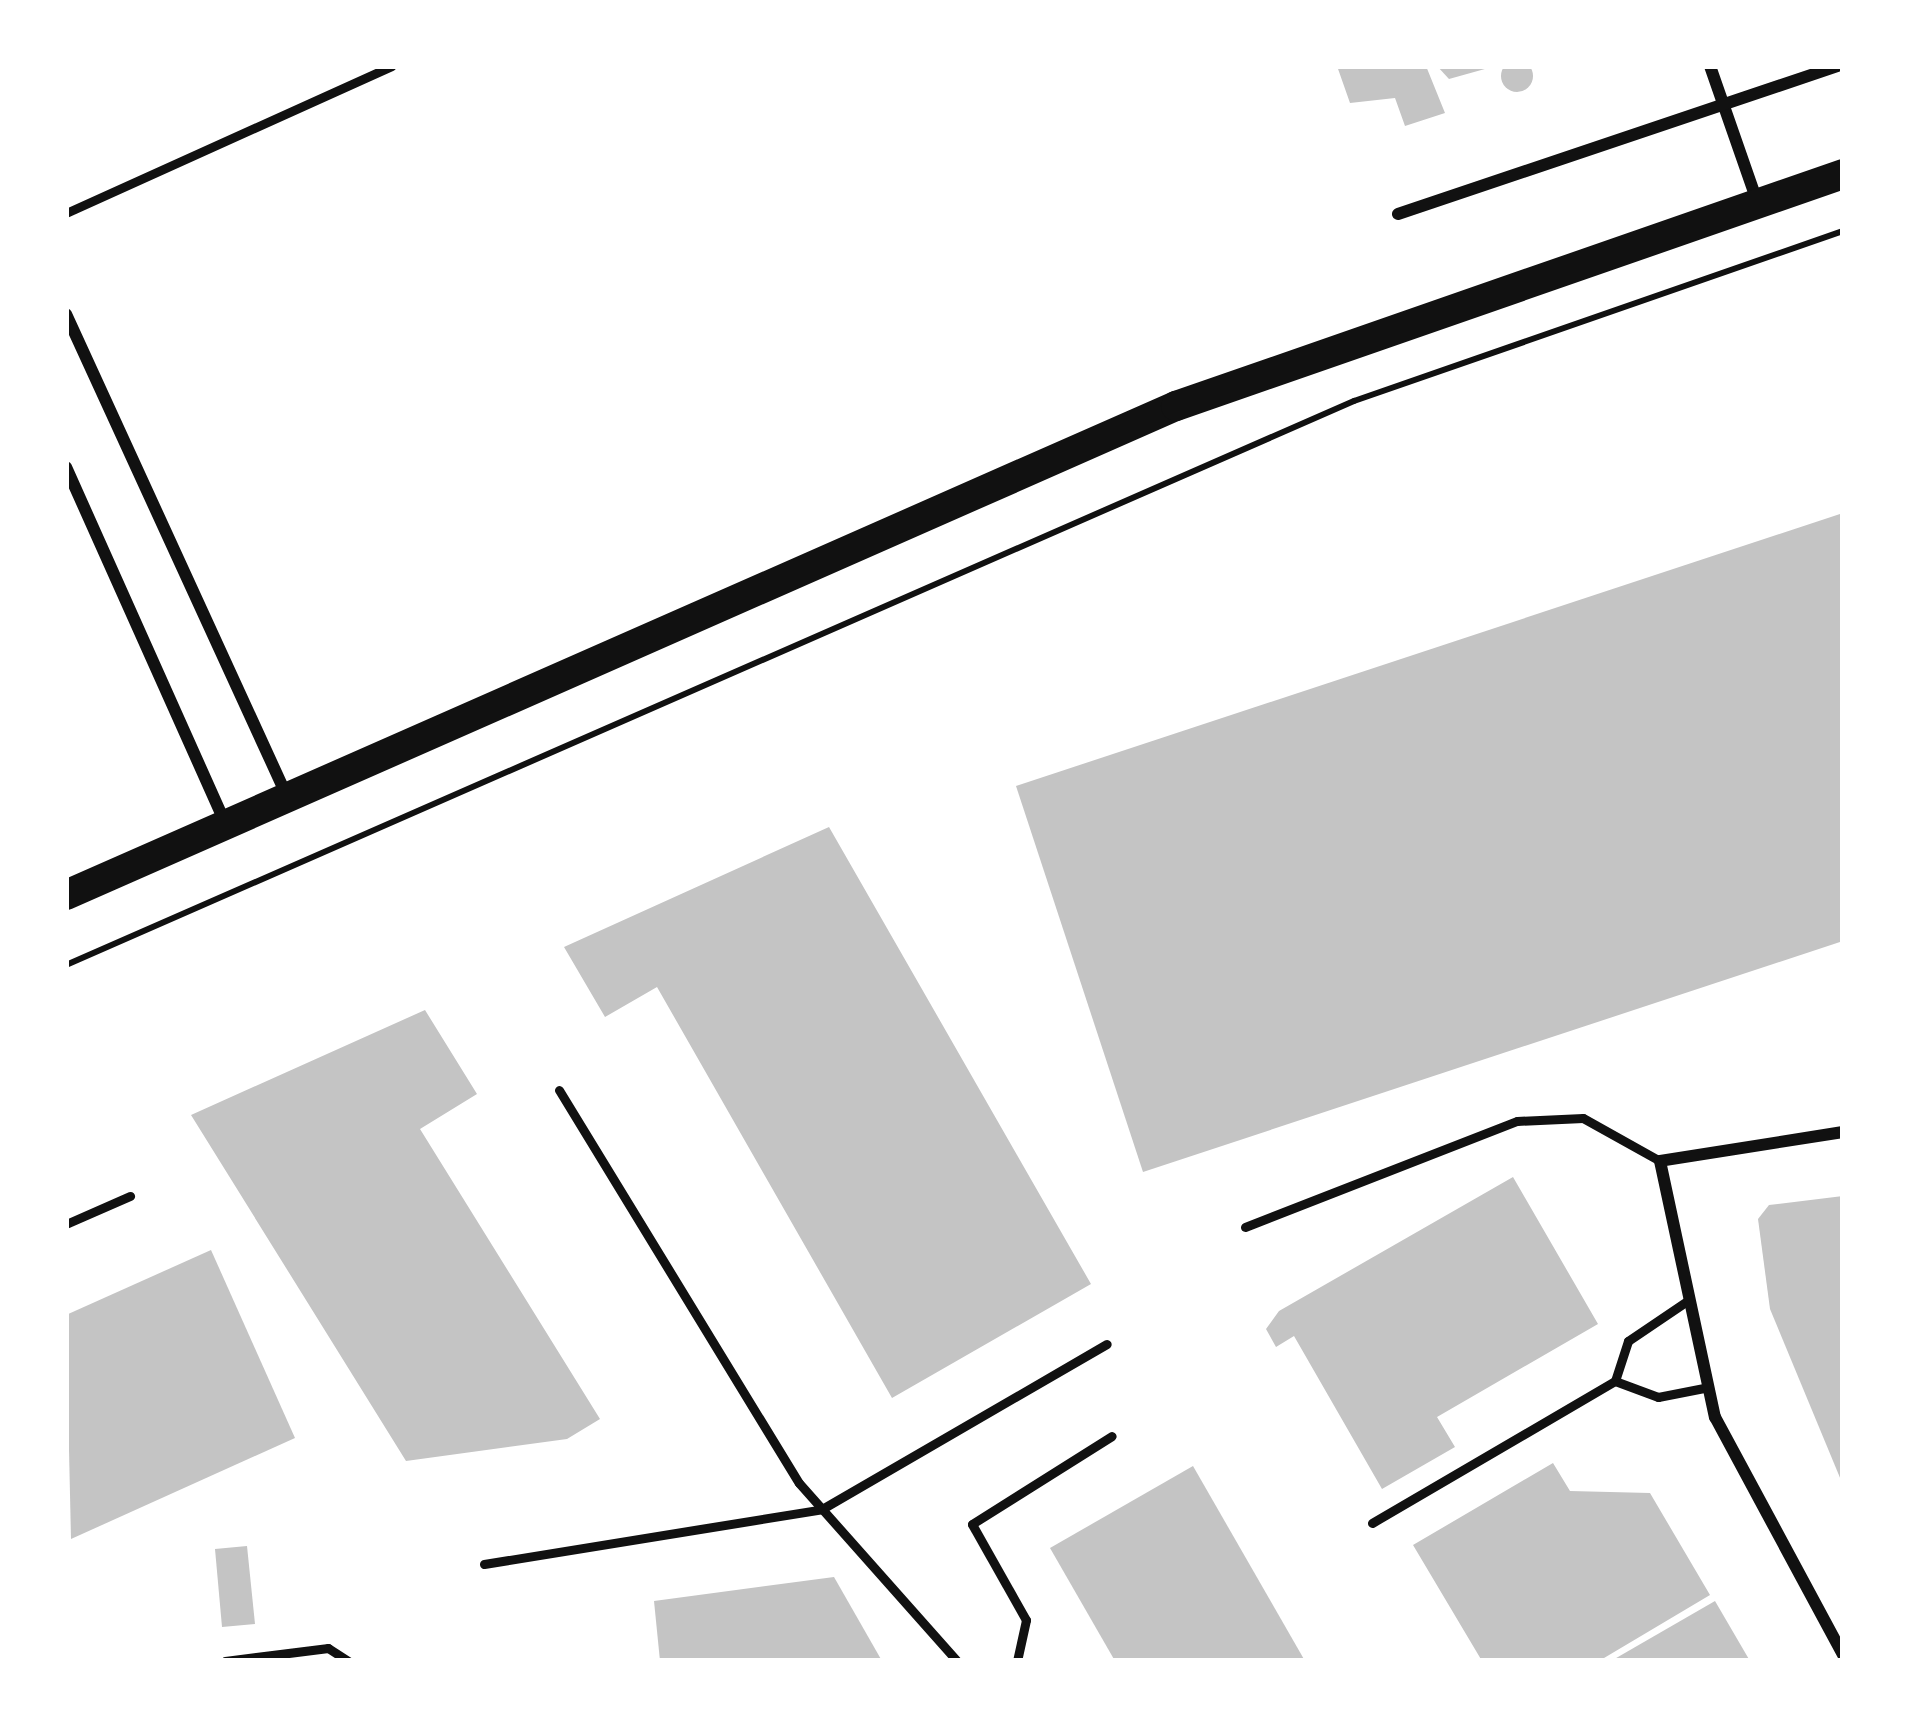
<!DOCTYPE html>
<html>
<head>
<meta charset="utf-8">
<style>
  body { margin:0 }
  #map { position:relative; width:1909px; height:1727px; overflow:hidden; background:#fff; font-family:"Golos Text",sans-serif }
  div>[style] { position:absolute }
  [style*='--x'] { left:calc(var(--x)*1px); top:calc(var(--y)*1px); width:calc(var(--w)*1px); rotate:calc(var(--a)*1deg) }
  .building>* { inset:0; background:#c4c4c4 }
  .round { border-radius:50% }
  .path>* { height:6px; margin:-3px; padding:0 3px; transform-origin:3px; border-radius:3px; background:#111 }
  .service>* { height:9px; margin:-4.5px; padding:0 4.5px; transform-origin:4.5px; border-radius:4.5px; background:#111 }
  .minor>* { height:12px; margin:-6px; padding:0 6px; transform-origin:6px; border-radius:6px; background:#111 }
  .primary>* { height:30px; margin:-15px; padding:0 15px; transform-origin:15px; border-radius:15px; background:#111 }
  span { translate:-50% -50%; white-space:nowrap; text-align:center; line-height:1.15; -webkit-text-stroke:10px #fff; paint-order:stroke }
  .frame { position:absolute; inset:0; border:69px solid #fff; pointer-events:none }
</style>
</head>
<body>
<div id="map">
  <div class="building">
    <div class="round" style="left:1501px;top:60px;width:32px;height:32px"></div>
    <div style="clip-path:polygon(1337px 66px,1426px 66px,1445px 113px,1405px 126px,1395px 98px,1350px 103px)"></div>
    <div style="clip-path:polygon(1437px 66px,1492px 66px,1492px 67px,1449px 79px)"></div>
    <div style="clip-path:polygon(1843px 513px,1843px 941px,1143px 1172px,1016px 786px)"></div>
    <div style="clip-path:polygon(829px 827px,1091px 1284px,892px 1398px,657px 987px,605px 1017px,564px 947px)"></div>
    <div style="clip-path:polygon(425px 1010px,477px 1094px,420px 1129px,600px 1419px,567px 1439px,406px 1461px,191px 1115px)"></div>
    <div style="clip-path:polygon(1513px 1177px,1598px 1324px,1437px 1417px,1455px 1447px,1382px 1489px,1294px 1336px,1276px 1347px,1266px 1329px,1279px 1311px)"></div>
    <div style="clip-path:polygon(1843px 1196px,1843px 1485px,1770px 1309px,1758px 1219px,1769px 1205px)"></div>
    <div style="clip-path:polygon(211px 1250px,295px 1438px,71px 1539px,66px 1315px)"></div>
    <div style="clip-path:polygon(1553px 1463px,1570px 1491px,1650px 1493px,1710px 1595px,1599px 1661px,1482px 1661px,1413px 1545px)"></div>
    <div style="clip-path:polygon(1193px 1466px,1305px 1661px,1115px 1661px,1050px 1548px)"></div>
    <div style="clip-path:polygon(247px 1546px,255px 1624px,222px 1627px,215px 1549px)"></div>
    <div style="clip-path:polygon(834px 1577px,882px 1661px,660px 1661px,654px 1601px)"></div>
    <div style="clip-path:polygon(1715px 1601px,1750px 1661px,1611px 1661px)"></div>
  </div>
  <div class="path">
    <div style="--x:66;--y:965;--w:1406;--a:-23.65"></div>
    <div style="--x:1354;--y:401;--w:518;--a:-19.17"></div>
  </div>
  <div class="service">
    <div style="--x:66;--y:213;--w:357;--a:-24.3"></div>
    <div style="--x:559;--y:1090;--w:460;--a:58.6"></div>
    <div style="--x:799;--y:1483;--w:238;--a:48.4"></div>
    <div style="--x:66;--y:1224;--w:70;--a:-23.6"></div>
    <div style="--x:1245;--y:1227;--w:292;--a:-21.3"></div>
    <div style="--x:1517;--y:1121;--w:66;--a:-2.6"></div>
    <div style="--x:1583;--y:1118;--w:88;--a:29.2"></div>
    <div style="--x:1690;--y:1299;--w:75;--a:145.9"></div>
    <div style="--x:1628;--y:1341;--w:42;--a:108"></div>
    <div style="--x:1615;--y:1381;--w:46;--a:20.4"></div>
    <div style="--x:1658;--y:1397;--w:52;--a:-11.1"></div>
    <div style="--x:1372;--y:1523;--w:281;--a:-30.3"></div>
    <div style="--x:484;--y:1564;--w:342;--a:-9.2"></div>
    <div style="--x:822;--y:1509;--w:329;--a:-30.1"></div>
    <div style="--x:225;--y:1661;--w:104;--a:-7.2"></div>
    <div style="--x:328;--y:1648;--w:24;--a:33"></div>
    <div style="--x:1017;--y:1661;--w:42;--a:-77.6"></div>
    <div style="--x:1026;--y:1620;--w:110;--a:-119.4"></div>
    <div style="--x:972;--y:1524;--w:165;--a:-32.2"></div>
  </div>
  <div class="minor">
    <div style="--x:1710;--y:66;--w:143;--a:70.8"></div>
    <div style="--x:1398;--y:214;--w:465;--a:-18.6"></div>
    <div style="--x:66;--y:314;--w:526;--a:65.38"></div>
    <div style="--x:66;--y:467;--w:385;--a:65.9"></div>
    <div style="--x:1843;--y:1132;--w:185;--a:171"></div>
    <div style="--x:1660;--y:1161;--w:262;--a:77.9"></div>
    <div style="--x:1715;--y:1417;--w:270;--a:61.7"></div>
  </div>
  <div class="primary">
    <div style="--x:66;--y:895;--w:1213;--a:-23.78"></div>
    <div style="--x:1176;--y:406;--w:706;--a:-19.18"></div>
  </div>
  <div class="frame"></div>
</div>
</body>
</html>
